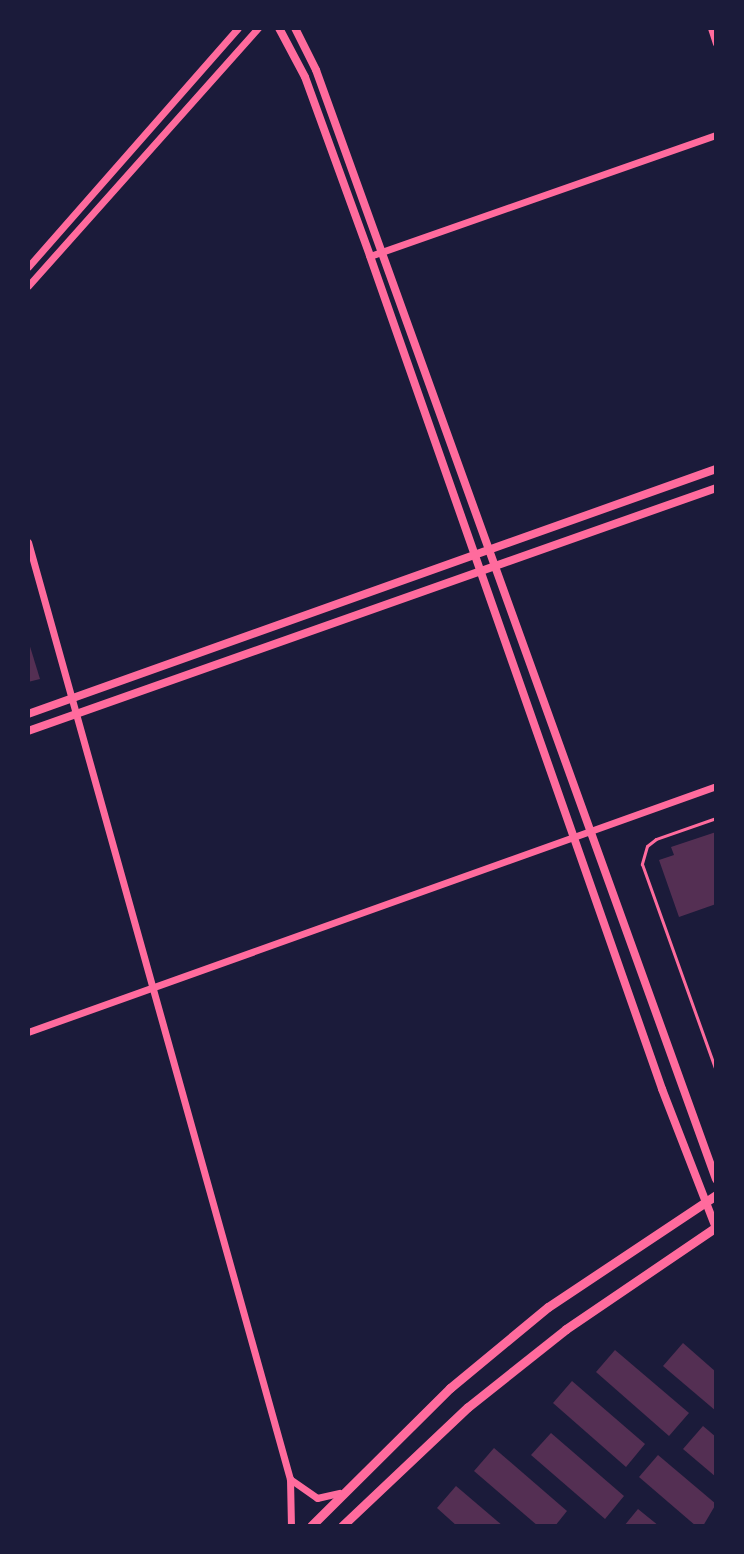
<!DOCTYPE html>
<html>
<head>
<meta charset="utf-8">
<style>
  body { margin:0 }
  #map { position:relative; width:744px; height:1554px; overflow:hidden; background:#1b1b3a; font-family:"Noto Sans",sans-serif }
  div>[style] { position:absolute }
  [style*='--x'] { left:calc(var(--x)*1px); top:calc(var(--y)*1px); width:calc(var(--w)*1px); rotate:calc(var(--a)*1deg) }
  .building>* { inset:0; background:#542f53 }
  .service>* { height:3px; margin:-1.5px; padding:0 1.5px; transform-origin:1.5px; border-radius:1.5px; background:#ff6b9d }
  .tertiary>* { height:7px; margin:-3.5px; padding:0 3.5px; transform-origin:3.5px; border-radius:3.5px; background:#ff6b9d }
  .secondary>* { height:8px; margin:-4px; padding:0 4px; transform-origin:4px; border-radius:4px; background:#ff6b9d }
  .primary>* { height:9px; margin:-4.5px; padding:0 4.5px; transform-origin:4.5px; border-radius:4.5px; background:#ff6b9d }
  span { translate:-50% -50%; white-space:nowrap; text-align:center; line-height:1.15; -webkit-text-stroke:7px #1b1b3a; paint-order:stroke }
  .frame { position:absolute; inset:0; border:30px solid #1b1b3a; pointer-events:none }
</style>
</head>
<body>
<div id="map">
  <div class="building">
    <div style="clip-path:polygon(28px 640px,40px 679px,28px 682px)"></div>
    <div style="clip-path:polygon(716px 832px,716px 904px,679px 917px,659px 860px,674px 855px,671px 847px)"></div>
    <div style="clip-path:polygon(683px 1343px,716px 1372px,716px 1411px,663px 1366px)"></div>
    <div style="clip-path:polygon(615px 1350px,689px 1413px,669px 1436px,596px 1372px)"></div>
    <div style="clip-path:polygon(572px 1381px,645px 1444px,626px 1467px,553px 1403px)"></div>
    <div style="clip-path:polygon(703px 1426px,716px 1437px,716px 1477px,683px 1449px)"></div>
    <div style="clip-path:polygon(551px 1433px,624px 1496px,605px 1519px,531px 1455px)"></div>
    <div style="clip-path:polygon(494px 1448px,567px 1511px,555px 1526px,538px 1526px,474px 1471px)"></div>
    <div style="clip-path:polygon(658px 1455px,716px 1504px,703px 1526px,696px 1526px,639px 1477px)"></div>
    <div style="clip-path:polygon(456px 1486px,503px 1526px,457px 1526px,437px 1508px)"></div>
    <div style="clip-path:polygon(638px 1509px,659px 1526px,624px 1526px)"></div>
  </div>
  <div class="service">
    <div style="--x:716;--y:818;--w:64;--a:160.7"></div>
    <div style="--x:656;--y:839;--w:11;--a:142"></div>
    <div style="--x:647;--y:846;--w:19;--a:106"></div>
    <div style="--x:642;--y:864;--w:220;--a:70.3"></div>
  </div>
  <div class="tertiary">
    <div style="--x:711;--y:28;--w:16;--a:72"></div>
    <div style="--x:370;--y:256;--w:367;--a:-19.3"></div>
    <div style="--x:28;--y:267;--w:318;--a:-48.7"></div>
    <div style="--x:28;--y:286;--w:346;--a:-48.3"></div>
    <div style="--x:28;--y:542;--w:973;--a:74.38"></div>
    <div style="--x:290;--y:1479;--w:47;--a:88.8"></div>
    <div style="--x:28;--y:1032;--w:731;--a:-19.67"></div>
    <div style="--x:290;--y:1479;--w:33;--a:35"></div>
    <div style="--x:317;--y:1498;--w:23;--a:-13"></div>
  </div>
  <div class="secondary">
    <div style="--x:279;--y:28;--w:55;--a:62"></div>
    <div style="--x:305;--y:77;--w:190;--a:70"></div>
    <div style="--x:370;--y:256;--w:883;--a:70.68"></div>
    <div style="--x:662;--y:1089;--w:149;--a:68.8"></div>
    <div style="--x:295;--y:28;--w:47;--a:63.4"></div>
    <div style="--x:316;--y:70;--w:1179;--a:70.17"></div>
    <div style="--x:28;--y:714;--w:730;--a:-19.6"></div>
    <div style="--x:28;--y:731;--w:730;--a:-19.45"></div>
  </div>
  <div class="primary">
    <div style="--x:311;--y:1526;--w:196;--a:-44.8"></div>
    <div style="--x:450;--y:1388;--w:127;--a:-39.6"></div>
    <div style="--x:548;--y:1307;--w:202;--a:-33.7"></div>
    <div style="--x:342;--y:1526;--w:173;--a:-43.4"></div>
    <div style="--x:468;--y:1407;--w:125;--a:-38.5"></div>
    <div style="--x:566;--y:1329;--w:181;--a:-34.2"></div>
  </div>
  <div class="frame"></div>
</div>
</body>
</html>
